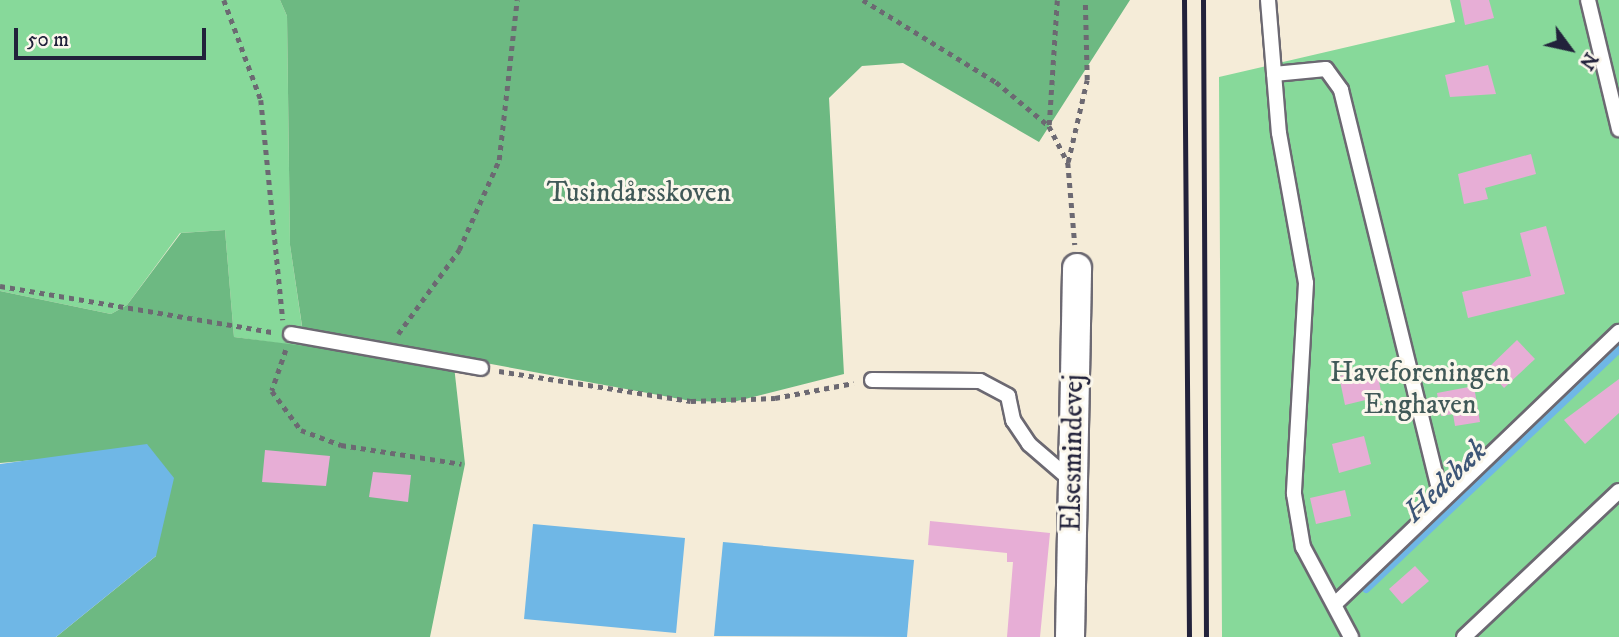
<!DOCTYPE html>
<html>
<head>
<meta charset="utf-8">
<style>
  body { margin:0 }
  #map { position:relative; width:1619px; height:637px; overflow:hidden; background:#f5ecd8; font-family:"IM FELL DW Pica",serif }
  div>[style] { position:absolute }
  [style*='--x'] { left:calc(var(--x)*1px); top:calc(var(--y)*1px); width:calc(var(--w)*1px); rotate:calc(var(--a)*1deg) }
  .green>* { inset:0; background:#87d99a }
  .forest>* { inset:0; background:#6db982 }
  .water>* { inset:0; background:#6fb7e6 }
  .stream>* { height:8px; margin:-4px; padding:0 4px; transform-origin:4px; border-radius:4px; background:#6fb7e6 }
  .building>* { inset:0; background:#e7aed6 }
  .path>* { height:4.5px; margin-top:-2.25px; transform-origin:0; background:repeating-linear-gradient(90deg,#6c6972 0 5px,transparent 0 10px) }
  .roads { filter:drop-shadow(2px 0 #6c6972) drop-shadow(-2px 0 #6c6972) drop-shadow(0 2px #6c6972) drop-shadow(0 -2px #6c6972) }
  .service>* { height:14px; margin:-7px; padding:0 7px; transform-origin:7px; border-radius:7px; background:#fff }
  .minor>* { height:28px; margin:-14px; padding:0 14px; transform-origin:14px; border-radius:14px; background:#fff }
  .rail>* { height:5px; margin:-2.5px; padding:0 2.5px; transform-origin:2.5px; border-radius:2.5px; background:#22223b }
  span { translate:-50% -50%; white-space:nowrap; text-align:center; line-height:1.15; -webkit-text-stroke:6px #fbf7ec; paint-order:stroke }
  .park-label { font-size:28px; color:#405958 }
  .street-label { font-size:28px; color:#22223b }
  .water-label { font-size:30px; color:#3d5677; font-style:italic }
  .north { position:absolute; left:1535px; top:14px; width:70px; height:70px; -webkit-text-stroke:5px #fbf7ec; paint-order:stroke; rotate:123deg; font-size:19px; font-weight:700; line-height:28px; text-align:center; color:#22223b }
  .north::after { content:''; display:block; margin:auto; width:24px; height:32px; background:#22223b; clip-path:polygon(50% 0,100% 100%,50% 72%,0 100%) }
  .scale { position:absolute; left:14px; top:28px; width:192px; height:32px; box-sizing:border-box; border:4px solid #22223b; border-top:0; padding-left:9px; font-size:21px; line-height:24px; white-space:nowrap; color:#22223b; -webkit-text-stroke:5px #fbf7ec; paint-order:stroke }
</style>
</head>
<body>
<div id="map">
  <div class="green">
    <div style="clip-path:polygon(0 0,280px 0,287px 16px,290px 245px,305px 347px,234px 337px,225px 230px,180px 233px,127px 305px,111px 314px,0 291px)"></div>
    <div style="clip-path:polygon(1450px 0,1619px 0,1619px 637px,1222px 637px,1219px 77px,1455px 22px)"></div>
  </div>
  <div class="forest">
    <div style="clip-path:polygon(280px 0,1130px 0,1039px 142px,903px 63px,862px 66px,829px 98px,844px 374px,733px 402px,691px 401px,453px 357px,465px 464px,430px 637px,56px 637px,156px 556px,57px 458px,0 463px,0 291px,111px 314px,127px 305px,181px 233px,225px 230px,234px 337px,305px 346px,290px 245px,287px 16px)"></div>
  </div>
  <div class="water">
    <div style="clip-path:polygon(147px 444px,174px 478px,156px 556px,56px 637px,0 637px,0 464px)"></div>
    <div style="clip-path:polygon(533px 524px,685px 538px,676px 633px,524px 619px)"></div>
    <div style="clip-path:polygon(723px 542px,914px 560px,907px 637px,714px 636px)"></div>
  </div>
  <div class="stream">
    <div style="--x:1366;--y:589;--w:349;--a:-43.5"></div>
  </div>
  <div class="building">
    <div style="clip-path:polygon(1460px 0,1489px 0,1494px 18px,1465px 25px)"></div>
    <div style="clip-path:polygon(1488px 65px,1496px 94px,1450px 97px,1445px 75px)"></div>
    <div style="clip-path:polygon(1531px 154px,1536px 174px,1485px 188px,1488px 199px,1464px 204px,1458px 174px)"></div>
    <div style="clip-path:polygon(1546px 226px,1565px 294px,1468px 318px,1462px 292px,1531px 276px,1520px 233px)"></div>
    <div style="clip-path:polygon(1517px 340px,1535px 359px,1504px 388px,1487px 369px)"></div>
    <div style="clip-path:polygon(1376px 367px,1382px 396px,1345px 405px,1339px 376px)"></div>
    <div style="clip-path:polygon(1619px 379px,1619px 413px,1585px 444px,1564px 420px)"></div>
    <div style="clip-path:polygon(1474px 386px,1480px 422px,1455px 426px,1453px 414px,1441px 416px,1437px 393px)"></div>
    <div style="clip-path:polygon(1364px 436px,1371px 464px,1339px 473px,1332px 444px)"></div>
    <div style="clip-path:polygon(265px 450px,330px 456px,326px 486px,262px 482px)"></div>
    <div style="clip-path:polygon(373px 472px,411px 475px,408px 502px,369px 497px)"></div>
    <div style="clip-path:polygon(1345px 490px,1351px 516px,1316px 524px,1310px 498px)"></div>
    <div style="clip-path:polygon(930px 521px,1050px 533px,1040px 637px,1007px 637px,1013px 562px,1007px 562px,1007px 553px,928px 545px)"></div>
    <div style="clip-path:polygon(1415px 566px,1429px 581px,1402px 604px,1389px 589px)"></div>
  </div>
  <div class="path">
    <div style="--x:224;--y:0;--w:107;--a:69.7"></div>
    <div style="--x:261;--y:100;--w:221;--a:84.3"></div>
    <div style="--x:863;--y:0;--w:156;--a:31.7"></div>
    <div style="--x:996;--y:82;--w:69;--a:39.7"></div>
    <div style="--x:1049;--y:126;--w:42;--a:62.8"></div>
    <div style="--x:1068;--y:163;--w:82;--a:85.1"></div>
    <div style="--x:1049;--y:125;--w:125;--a:-86.3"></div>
    <div style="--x:1068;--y:162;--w:84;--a:-77"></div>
    <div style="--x:1087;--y:80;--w:80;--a:-91.4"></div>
    <div style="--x:0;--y:286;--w:277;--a:9.6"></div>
    <div style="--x:398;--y:334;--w:104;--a:-54"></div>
    <div style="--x:459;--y:250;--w:98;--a:-66"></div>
    <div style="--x:499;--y:160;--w:161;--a:-83.6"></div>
    <div style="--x:286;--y:350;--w:43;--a:108.9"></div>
    <div style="--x:272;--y:391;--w:49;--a:53.4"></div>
    <div style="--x:301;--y:430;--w:43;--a:20.6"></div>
    <div style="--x:341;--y:445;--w:122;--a:8.9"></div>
    <div style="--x:499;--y:371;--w:194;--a:8.9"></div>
    <div style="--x:691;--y:401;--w:84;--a:-2"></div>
    <div style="--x:775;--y:398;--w:80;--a:-10.8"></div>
  </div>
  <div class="roads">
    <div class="service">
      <div style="--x:1268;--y:0;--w:133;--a:85.3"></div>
      <div style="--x:1279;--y:133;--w:152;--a:79.8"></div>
      <div style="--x:1306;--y:283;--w:211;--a:93.3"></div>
      <div style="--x:1294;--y:494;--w:54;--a:80.4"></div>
      <div style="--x:1303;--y:547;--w:102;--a:61.9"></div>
      <div style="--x:1588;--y:0;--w:133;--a:76.5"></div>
      <div style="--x:1274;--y:74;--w:52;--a:-5.5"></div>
      <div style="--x:1326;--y:69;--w:26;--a:54"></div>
      <div style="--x:1341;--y:90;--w:422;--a:76.2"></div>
      <div style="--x:291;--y:334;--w:193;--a:10.1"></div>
      <div style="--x:872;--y:380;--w:108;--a:0.5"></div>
      <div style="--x:980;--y:381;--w:32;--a:28"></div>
      <div style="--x:1008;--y:396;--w:25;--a:78"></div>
      <div style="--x:1013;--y:420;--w:29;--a:56"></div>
      <div style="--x:1029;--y:444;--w:57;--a:40.7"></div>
      <div style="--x:1336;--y:603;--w:392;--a:-43.8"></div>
      <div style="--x:1464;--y:637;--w:213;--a:-43.3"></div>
    </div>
    <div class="minor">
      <div style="--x:1070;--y:637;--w:369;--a:-88.9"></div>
    </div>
  </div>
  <div class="rail">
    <div style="--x:1184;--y:0;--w:637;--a:89.55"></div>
    <div style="--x:1203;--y:0;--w:637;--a:89.73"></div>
  </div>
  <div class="park-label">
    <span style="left:639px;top:193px">Tusindårsskoven</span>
    <span style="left:1420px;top:389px">Haveforeningen<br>Enghaven</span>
  </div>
  <div class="street-label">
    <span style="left:1073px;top:453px;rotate:-89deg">Elsesmindevej</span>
  </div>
  <div class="water-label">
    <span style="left:1446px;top:482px;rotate:-44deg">Hedebæk</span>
  </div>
  <div class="north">N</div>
  <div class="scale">50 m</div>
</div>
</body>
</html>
